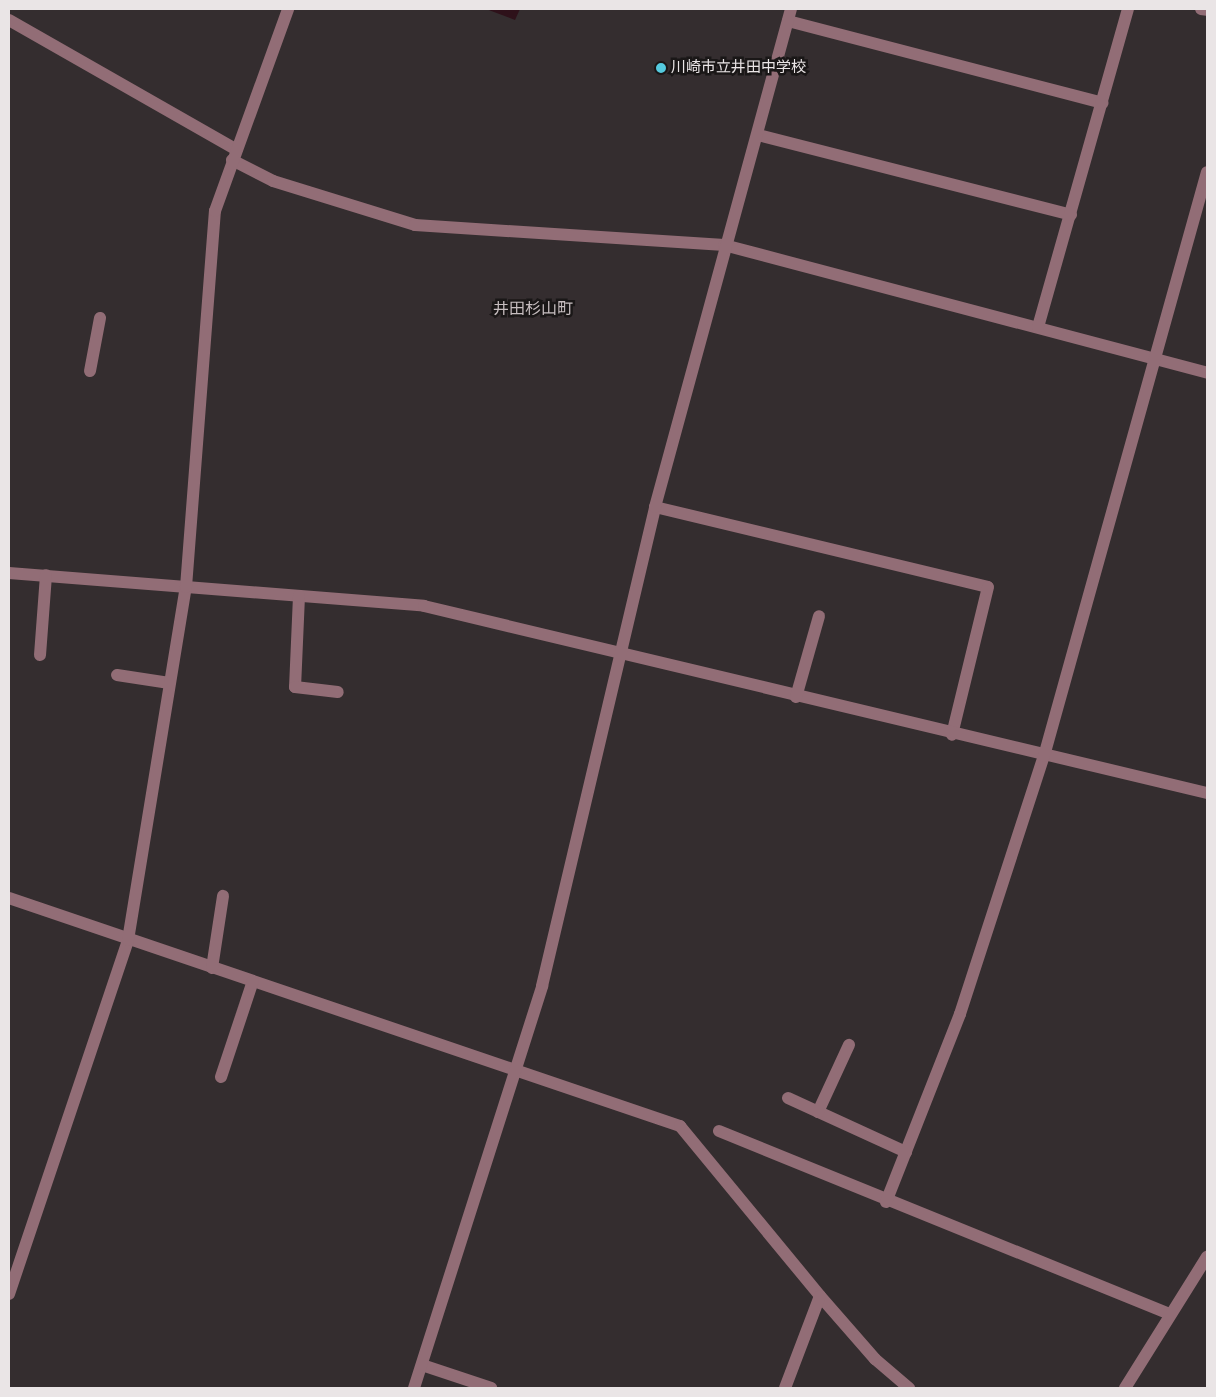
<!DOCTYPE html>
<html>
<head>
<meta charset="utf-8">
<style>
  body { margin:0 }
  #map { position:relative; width:1216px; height:1397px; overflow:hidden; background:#342d2f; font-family:Roboto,"Noto Sans JP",sans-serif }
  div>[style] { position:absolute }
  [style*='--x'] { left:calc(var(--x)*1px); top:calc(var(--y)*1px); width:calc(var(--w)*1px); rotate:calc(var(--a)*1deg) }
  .water>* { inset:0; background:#2e111a }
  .minor>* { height:12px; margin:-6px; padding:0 6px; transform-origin:6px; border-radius:6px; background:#926d76 }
  .dots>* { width:14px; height:14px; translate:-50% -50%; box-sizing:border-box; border:2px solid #1a1717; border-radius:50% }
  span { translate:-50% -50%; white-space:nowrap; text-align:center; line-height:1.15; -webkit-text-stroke:5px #1a1717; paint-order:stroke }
  .poi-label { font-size:15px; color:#eae5e6 }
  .left { translate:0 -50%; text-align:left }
  .neighbourhood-label { font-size:16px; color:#c6bdbf }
  .frame { position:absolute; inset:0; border:10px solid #eae5e6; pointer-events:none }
</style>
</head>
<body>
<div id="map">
  <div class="water">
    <div style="clip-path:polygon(486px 9px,520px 9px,515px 20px)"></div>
  </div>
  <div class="minor">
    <div style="--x:1201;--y:9;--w:6;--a:9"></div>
    <div style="--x:9;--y:20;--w:262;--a:29.7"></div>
    <div style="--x:788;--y:21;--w:325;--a:14.6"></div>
    <div style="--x:758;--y:135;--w:323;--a:14.3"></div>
    <div style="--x:232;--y:160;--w:46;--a:27.1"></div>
    <div style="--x:273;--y:181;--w:149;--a:17.2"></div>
    <div style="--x:415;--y:225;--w:310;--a:3.7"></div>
    <div style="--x:724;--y:245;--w:500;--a:14.8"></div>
    <div style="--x:1038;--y:327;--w:330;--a:-74.2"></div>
    <div style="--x:90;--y:371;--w:54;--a:-79.3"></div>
    <div style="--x:655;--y:507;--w:342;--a:13.5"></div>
    <div style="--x:988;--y:587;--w:152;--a:103.7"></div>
    <div style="--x:9;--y:573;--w:416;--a:4.5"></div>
    <div style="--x:424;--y:606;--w:805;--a:13.43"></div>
    <div style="--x:299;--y:596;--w:91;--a:92.5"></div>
    <div style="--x:295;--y:687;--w:43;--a:6.6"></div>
    <div style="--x:40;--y:655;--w:80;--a:-85.7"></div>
    <div style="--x:117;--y:675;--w:53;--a:8.7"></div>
    <div style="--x:796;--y:697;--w:84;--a:-74.1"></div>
    <div style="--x:9;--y:898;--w:709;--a:18.77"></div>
    <div style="--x:680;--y:1126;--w:220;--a:50.5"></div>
    <div style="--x:820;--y:1296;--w:84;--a:48.9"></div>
    <div style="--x:875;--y:1359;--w:45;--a:40.5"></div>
    <div style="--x:212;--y:968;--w:73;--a:-81.3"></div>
    <div style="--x:221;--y:1077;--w:101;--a:-71.6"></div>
    <div style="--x:788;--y:1098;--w:130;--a:24.6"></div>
    <div style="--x:818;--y:1112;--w:74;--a:-65.2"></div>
    <div style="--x:719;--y:1131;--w:487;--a:22.1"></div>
    <div style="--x:886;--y:1202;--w:202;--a:-68.5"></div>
    <div style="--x:960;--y:1014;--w:271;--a:-72"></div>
    <div style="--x:1044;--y:756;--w:606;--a:-74.41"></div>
    <div style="--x:9;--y:1294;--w:373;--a:-71.4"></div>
    <div style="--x:128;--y:940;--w:358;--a:-80.7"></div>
    <div style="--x:186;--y:587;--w:377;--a:-85.6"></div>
    <div style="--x:215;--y:211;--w:215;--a:-70.1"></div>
    <div style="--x:422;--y:1365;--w:73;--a:18.4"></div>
    <div style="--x:414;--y:1388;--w:422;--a:-72.3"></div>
    <div style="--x:542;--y:986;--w:492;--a:-76.7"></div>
    <div style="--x:655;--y:507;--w:516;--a:-74.73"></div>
    <div style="--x:785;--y:1388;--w:98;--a:-69.2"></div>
    <div style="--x:1125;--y:1388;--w:155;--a:-58"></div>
  </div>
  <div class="dots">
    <div style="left:661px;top:68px;background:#55cadf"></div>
  </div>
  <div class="poi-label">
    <span class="left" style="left:671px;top:68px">川崎市立井田中学校</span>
  </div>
  <div class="neighbourhood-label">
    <span style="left:533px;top:309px">井田杉山町</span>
  </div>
  <div class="frame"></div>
</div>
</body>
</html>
